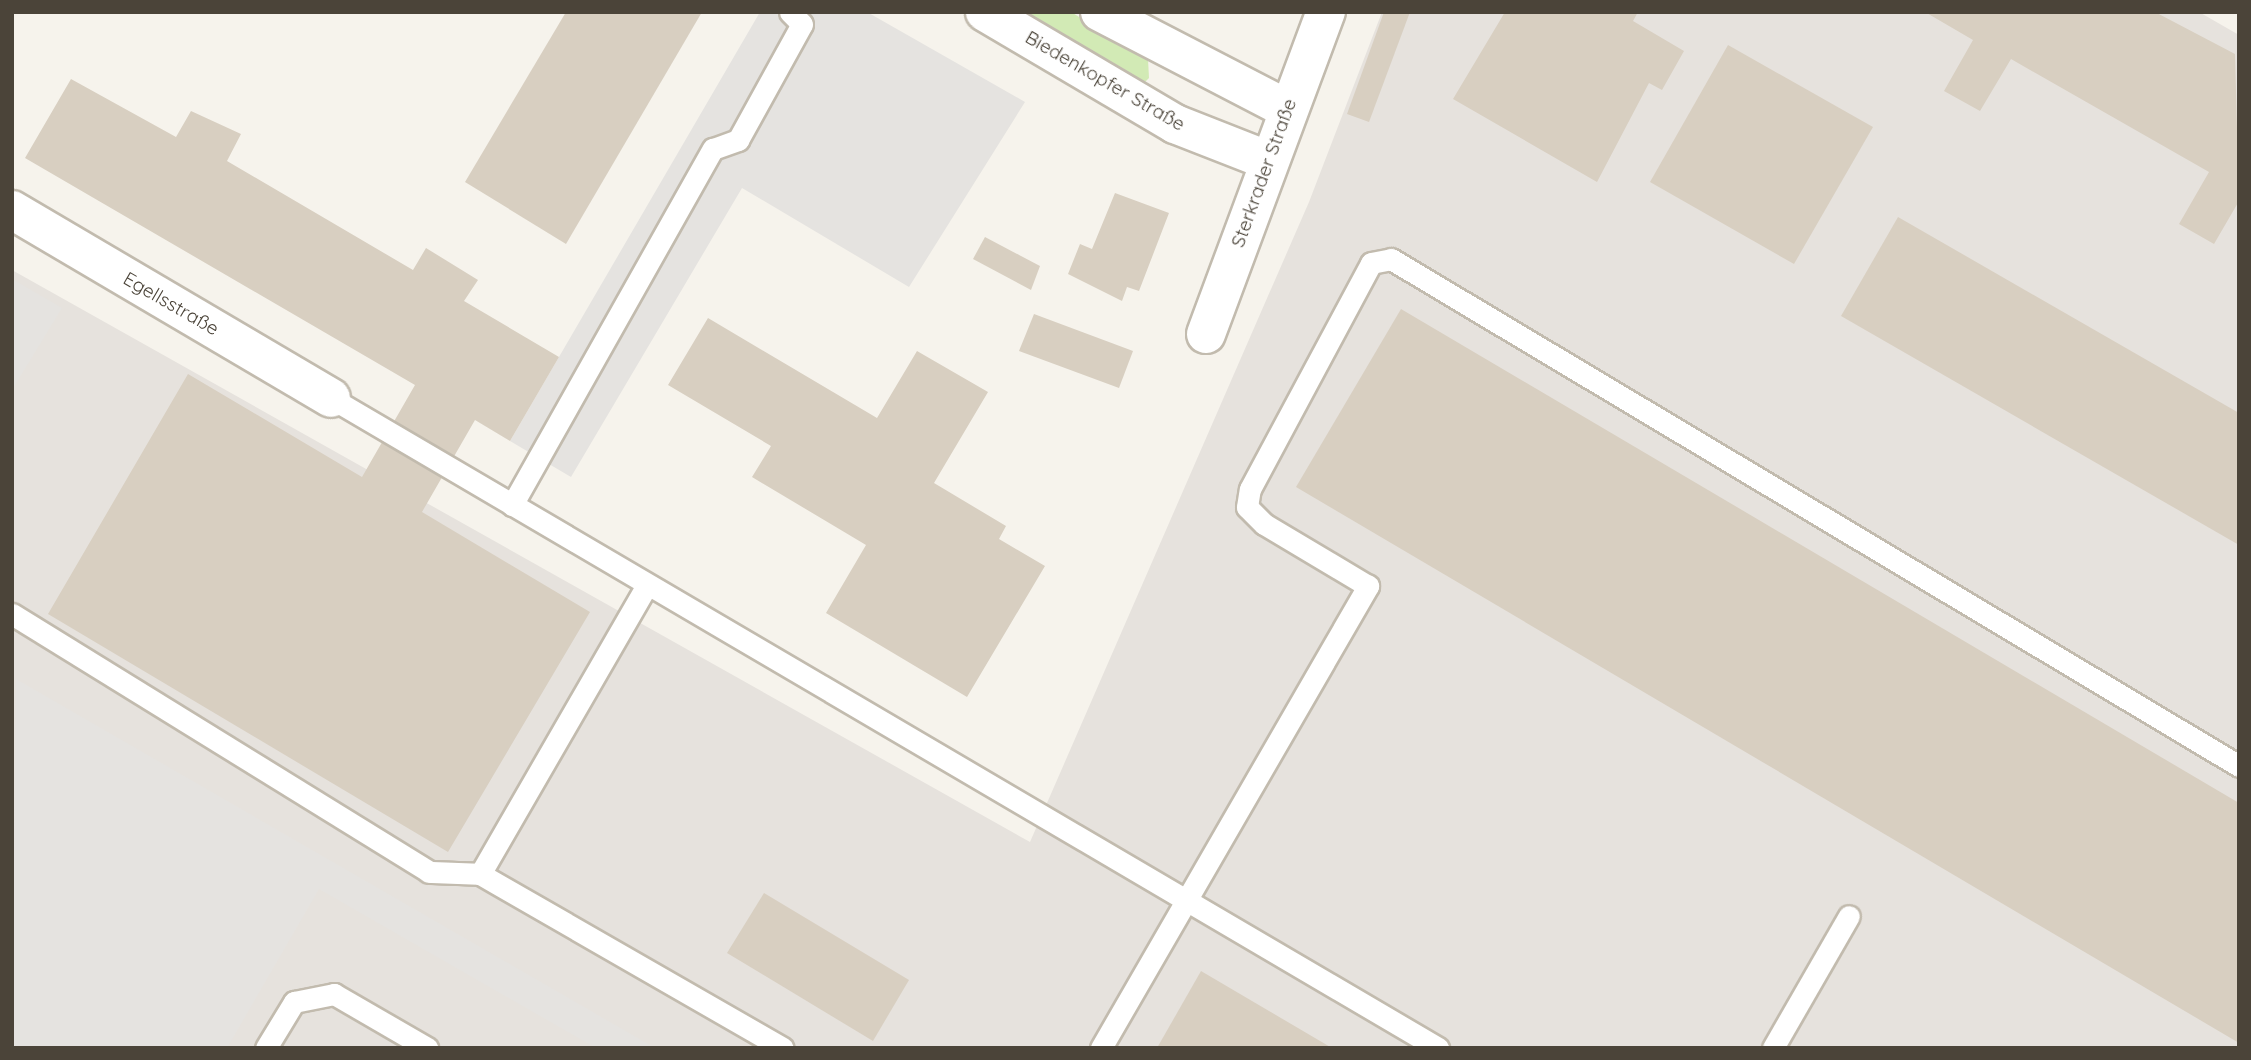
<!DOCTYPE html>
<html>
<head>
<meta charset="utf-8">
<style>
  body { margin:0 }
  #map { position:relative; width:2251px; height:1060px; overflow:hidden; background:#f6f3ec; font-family:Quicksand,sans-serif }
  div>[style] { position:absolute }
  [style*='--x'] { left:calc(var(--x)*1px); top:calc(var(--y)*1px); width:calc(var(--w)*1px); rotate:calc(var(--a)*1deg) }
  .industrial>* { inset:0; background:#e6e2dd }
  .green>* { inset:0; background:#d2eab5 }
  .parking>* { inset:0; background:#e5e3e0 }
  .building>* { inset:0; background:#d8cfc1 }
  .roads { filter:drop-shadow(2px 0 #c2bbae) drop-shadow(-2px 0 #c2bbae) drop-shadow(0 2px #c2bbae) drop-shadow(0 -2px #c2bbae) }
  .service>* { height:21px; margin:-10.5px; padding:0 10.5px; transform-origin:10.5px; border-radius:10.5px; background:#fff }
  .minor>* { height:38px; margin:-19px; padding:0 19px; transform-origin:19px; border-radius:19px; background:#fff }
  span { translate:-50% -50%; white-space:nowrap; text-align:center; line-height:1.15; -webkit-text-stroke:5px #fff; paint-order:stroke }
  .street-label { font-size:19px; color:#4b4439 }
  .frame { position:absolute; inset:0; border:14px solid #4b4439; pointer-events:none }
</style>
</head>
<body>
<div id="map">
  <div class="industrial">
    <div style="clip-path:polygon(1382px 12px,2199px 12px,2239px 35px,2239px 1048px,12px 1048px,12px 270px,1030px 842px,1309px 202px)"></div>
  </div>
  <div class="green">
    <div style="clip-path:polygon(1002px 12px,1071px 12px,1148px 59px,1149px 78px,1141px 86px)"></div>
  </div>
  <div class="parking">
    <div style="clip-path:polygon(760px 12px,867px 12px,1025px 102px,909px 287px,742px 188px,571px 477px,510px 441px)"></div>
    <div style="clip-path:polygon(12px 279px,62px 308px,12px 390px)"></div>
    <div style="clip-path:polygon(16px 679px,655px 1048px,596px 1048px,319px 889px,227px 1048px,12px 1048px)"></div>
  </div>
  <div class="building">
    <div style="clip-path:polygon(566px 12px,702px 12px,566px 244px,465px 182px)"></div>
    <div style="clip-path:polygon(1384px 12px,1410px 12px,1369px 122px,1347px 114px)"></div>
    <div style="clip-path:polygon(1505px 12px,1638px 12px,1633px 21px,1684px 51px,1662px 90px,1649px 83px,1597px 182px,1453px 99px)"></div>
    <div style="clip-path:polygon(1925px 12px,2155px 12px,2235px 54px,2239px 201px,2214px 244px,2179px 224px,2209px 172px,2011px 59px,1980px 111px,1944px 91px,1973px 40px)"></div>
    <div style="clip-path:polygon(1728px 45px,1873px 127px,1794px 264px,1650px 182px)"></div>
    <div style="clip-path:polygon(71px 79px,176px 137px,191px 111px,241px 134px,227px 161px,413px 270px,426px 248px,478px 280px,464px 301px,559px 357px,510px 441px,475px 420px,422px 512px,590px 612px,448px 852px,48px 614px,188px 374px,362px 477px,415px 385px,25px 158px)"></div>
    <div style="clip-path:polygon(1115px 193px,1169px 213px,1139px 291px,1127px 287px,1122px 301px,1068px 274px,1080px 244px,1092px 249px)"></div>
    <div style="clip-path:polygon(1898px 217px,2239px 413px,2239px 545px,1841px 316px)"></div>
    <div style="clip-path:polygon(985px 237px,1040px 266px,1031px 290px,973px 259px)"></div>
    <div style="clip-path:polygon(1401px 309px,2239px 803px,2239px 1043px,1296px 487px)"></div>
    <div style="clip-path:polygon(1034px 314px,1133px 351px,1119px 388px,1019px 351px)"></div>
    <div style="clip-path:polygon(708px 318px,877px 418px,917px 351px,988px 392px,934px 483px,1006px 526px,999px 539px,1045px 566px,967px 697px,826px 613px,866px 545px,752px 477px,771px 446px,668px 385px)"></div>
    <div style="clip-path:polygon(764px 893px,909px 980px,873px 1041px,727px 953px)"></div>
    <div style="clip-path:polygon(1201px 971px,1332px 1048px,1157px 1048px)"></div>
  </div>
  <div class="roads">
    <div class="service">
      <div style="--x:331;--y:398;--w:1284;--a:30.42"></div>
      <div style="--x:512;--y:505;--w:409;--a:-60.6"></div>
      <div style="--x:713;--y:149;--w:27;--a:-20"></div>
      <div style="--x:738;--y:140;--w:132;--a:-61.1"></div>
      <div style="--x:802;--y:24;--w:17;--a:-135"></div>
      <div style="--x:647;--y:585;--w:334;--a:120"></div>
      <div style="--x:480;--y:874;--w:349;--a:29.9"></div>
      <div style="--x:12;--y:614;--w:490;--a:31.7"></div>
      <div style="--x:429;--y:872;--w:51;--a:2.2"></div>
      <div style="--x:266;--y:1048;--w:54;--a:-58.7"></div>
      <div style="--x:294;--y:1002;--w:41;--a:-11.3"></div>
      <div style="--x:334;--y:994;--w:108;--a:30.1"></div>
      <div style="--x:1101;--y:1048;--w:534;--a:-59.98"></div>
      <div style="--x:1368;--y:586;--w:121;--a:-149.2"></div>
      <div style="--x:1264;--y:524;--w:24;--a:-135"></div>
      <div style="--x:1247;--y:507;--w:18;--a:-81"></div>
      <div style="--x:1250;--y:489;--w:256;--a:-61.8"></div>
      <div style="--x:1371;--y:263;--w:20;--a:-11"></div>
      <div style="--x:1391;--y:259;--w:988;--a:30.87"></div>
      <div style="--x:1773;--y:1048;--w:152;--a:-60.1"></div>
    </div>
    <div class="minor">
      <div style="--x:985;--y:12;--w:221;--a:30.5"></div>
      <div style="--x:1175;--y:124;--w:99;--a:21.4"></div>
      <div style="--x:1100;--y:12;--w:211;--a:27.4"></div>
      <div style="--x:12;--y:210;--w:370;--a:30.5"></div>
      <div style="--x:1206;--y:334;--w:344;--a:-69.6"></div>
    </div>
  </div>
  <div class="street-label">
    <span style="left:1105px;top:81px;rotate:30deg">Biedenkopfer Straße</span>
    <span style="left:1264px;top:173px;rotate:-70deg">Sterkrader Straße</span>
    <span style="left:171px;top:304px;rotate:30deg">Egellsstraße</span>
  </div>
  <div class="frame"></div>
</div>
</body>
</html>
